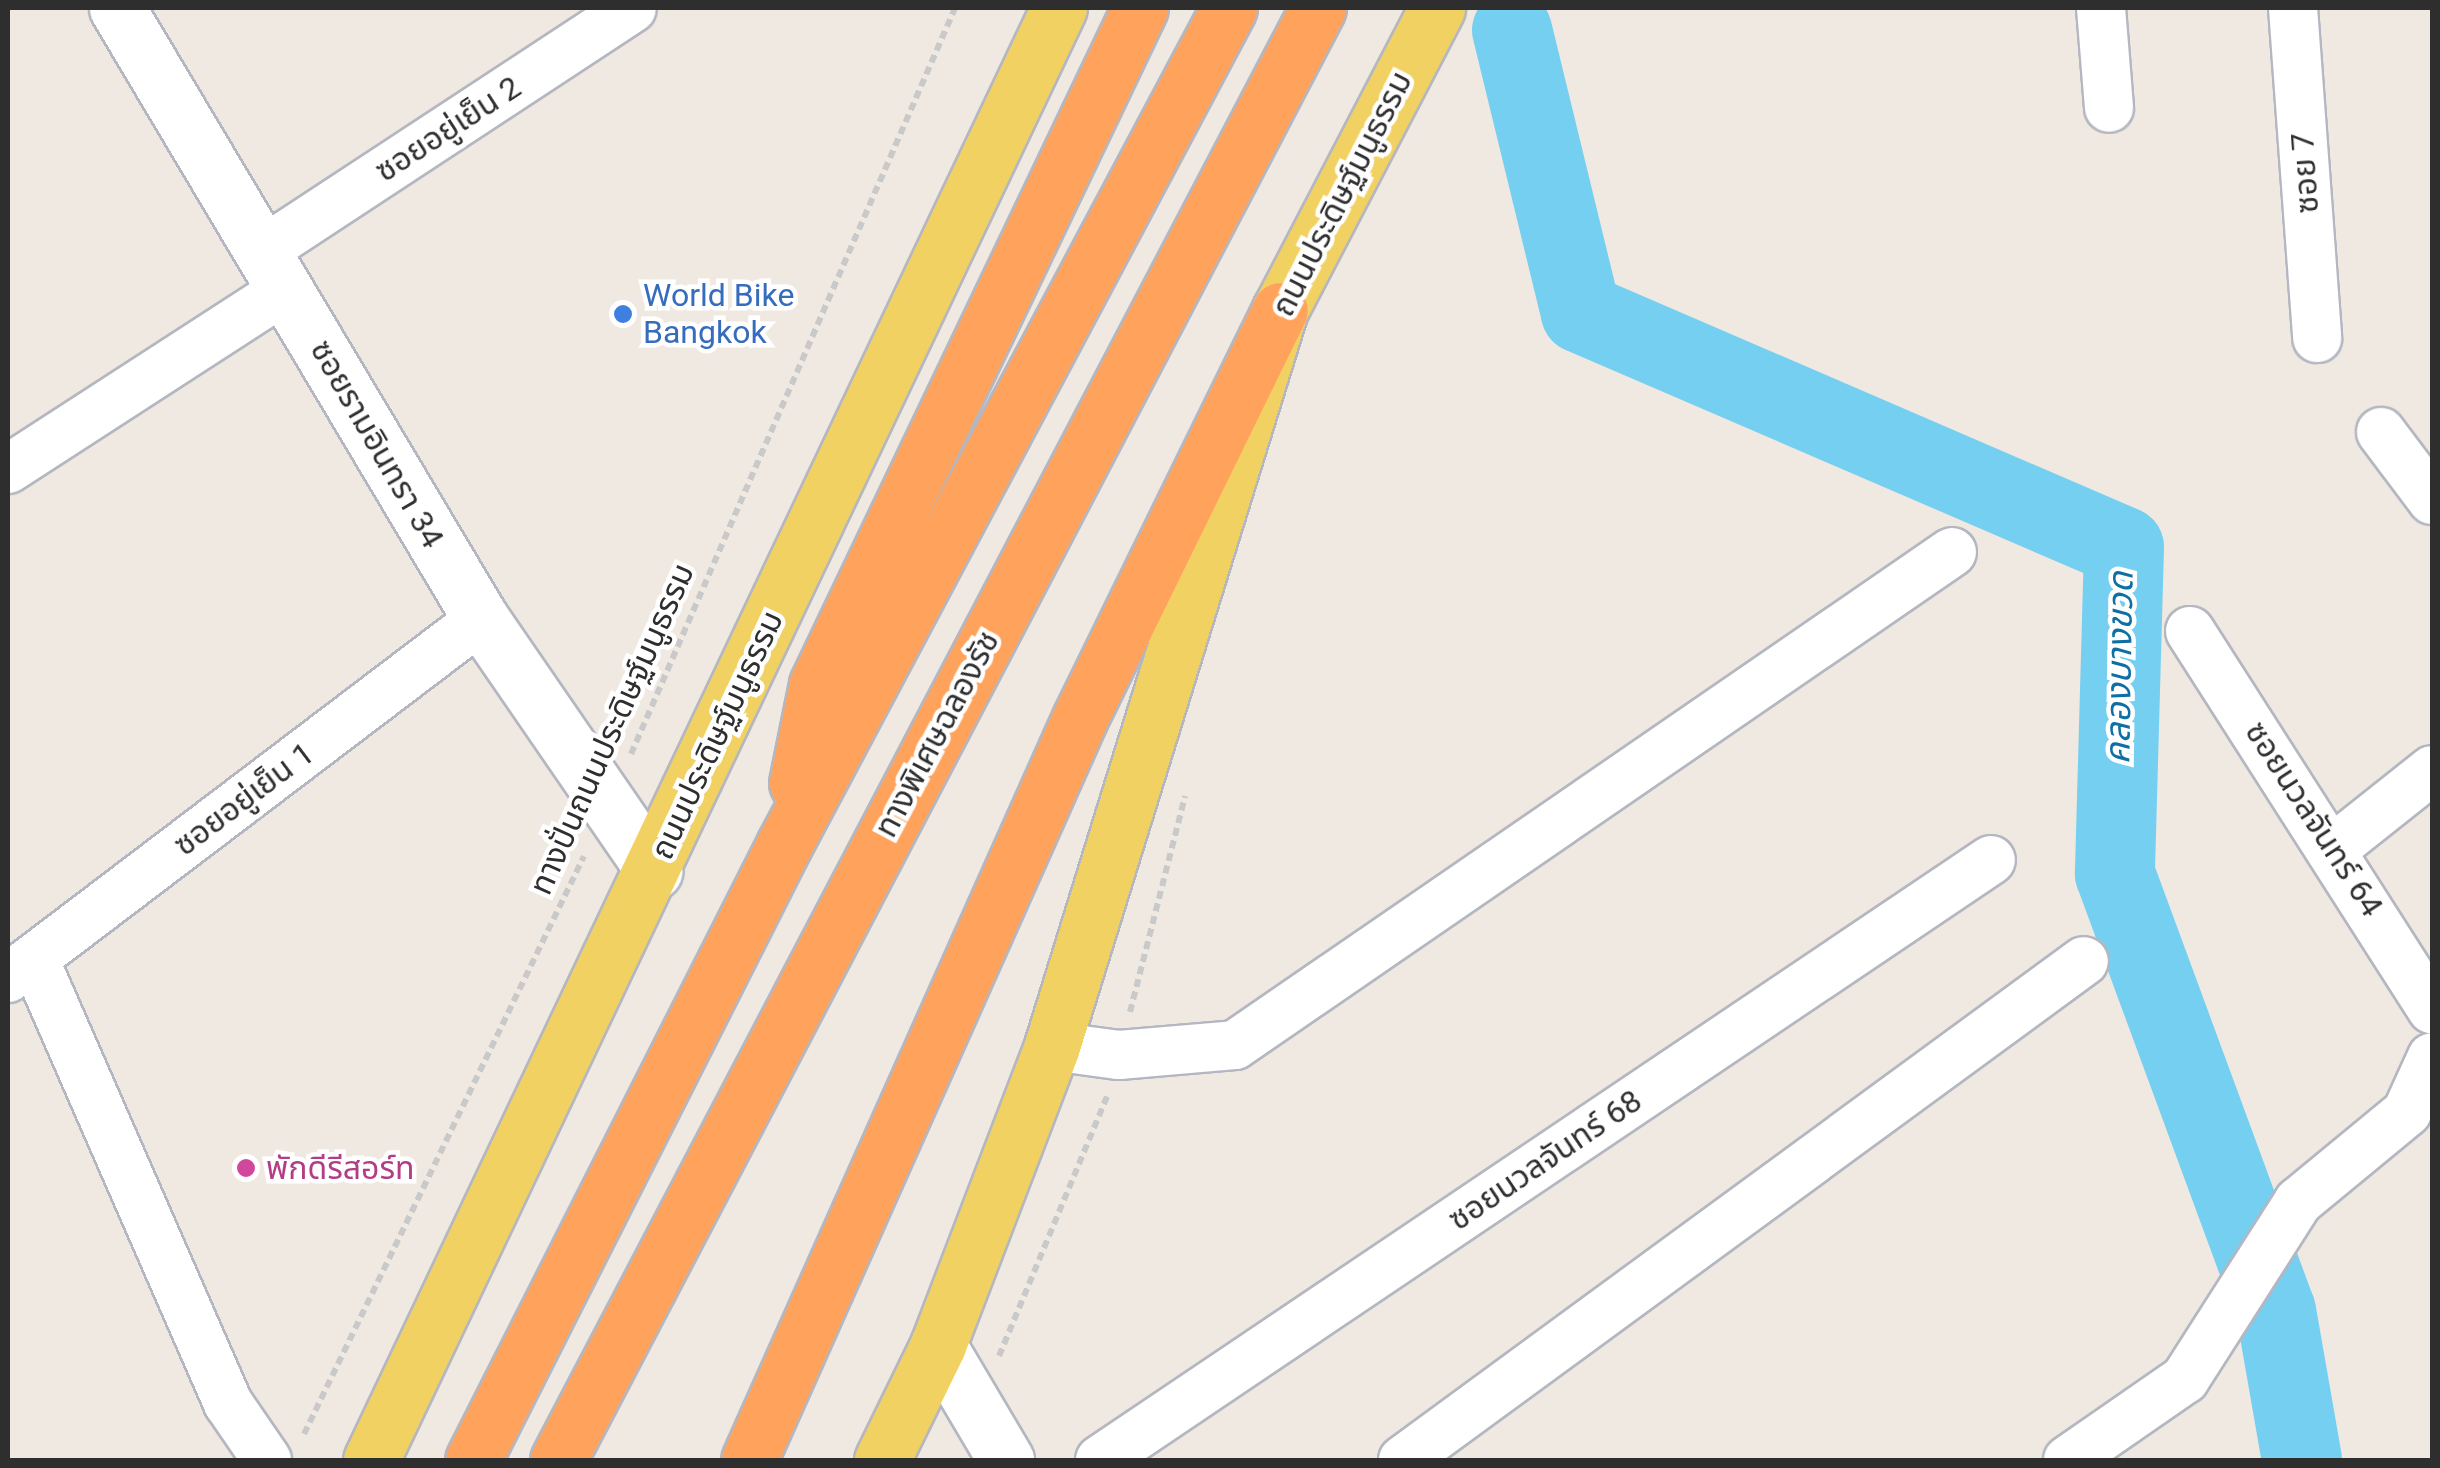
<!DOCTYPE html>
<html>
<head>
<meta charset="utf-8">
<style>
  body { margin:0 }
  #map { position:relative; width:2440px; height:1468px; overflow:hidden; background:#efe9e1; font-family:Roboto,"Noto Sans Thai",sans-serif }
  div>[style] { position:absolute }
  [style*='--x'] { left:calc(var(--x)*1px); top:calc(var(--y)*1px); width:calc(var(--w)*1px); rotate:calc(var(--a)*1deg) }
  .canal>* { height:45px; margin:-22.5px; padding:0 22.5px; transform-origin:22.5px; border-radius:22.5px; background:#75cff0 }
  .river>* { height:80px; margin:-40px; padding:0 40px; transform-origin:40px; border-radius:40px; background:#75cff0 }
  .path>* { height:6px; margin-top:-3px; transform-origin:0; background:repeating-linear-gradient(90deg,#c9c9c9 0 8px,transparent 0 13px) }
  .roads { filter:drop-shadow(2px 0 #b4b7c1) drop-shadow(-2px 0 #b4b7c1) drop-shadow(0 2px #b4b7c1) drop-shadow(0 -2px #b4b7c1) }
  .minor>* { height:48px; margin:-24px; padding:0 24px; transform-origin:24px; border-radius:24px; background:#fff }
  .tertiary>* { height:55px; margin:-27.5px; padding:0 27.5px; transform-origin:27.5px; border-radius:27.5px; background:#fff }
  .secondary>* { height:55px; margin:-27.5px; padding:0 27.5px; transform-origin:27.5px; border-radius:27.5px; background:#fff }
  .primary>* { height:55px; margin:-27.5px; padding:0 27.5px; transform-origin:27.5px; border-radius:27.5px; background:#f2d163 }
  .motorway>* { height:55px; margin:-27.5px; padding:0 27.5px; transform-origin:27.5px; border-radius:27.5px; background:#ffa35c }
  .dots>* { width:28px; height:28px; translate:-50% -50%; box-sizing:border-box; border:5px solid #fff; border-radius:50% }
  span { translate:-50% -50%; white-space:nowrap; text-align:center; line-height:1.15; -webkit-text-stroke:9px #fff; paint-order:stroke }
  .street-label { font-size:32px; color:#2e2e2e }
  .shop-label { font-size:32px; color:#366cbe }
  .left { translate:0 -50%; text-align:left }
  .hotel-label { font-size:32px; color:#b23c85 }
  .water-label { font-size:35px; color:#0d6fa3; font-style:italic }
  .frame { position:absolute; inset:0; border:10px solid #2e2e2e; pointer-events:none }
</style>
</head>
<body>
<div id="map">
  <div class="canal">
    <div style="--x:1512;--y:30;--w:25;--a:-63"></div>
  </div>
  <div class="river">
    <div style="--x:1512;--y:30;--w:291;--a:76.3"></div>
    <div style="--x:1581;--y:313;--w:591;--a:23.31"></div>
    <div style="--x:2124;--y:547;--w:327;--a:91.6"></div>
    <div style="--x:2115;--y:874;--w:466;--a:69.8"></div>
    <div style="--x:2276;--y:1311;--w:151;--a:80.1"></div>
  </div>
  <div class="path">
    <div style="--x:631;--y:754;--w:813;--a:-66.52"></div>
    <div style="--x:1130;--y:1012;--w:223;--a:-75.7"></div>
    <div style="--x:999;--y:1356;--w:282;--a:-67.4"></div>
    <div style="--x:304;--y:1434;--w:642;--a:-64.15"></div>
  </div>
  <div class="roads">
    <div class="minor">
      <div style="--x:2101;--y:8;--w:100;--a:85.4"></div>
      <div style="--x:2293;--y:8;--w:331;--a:85.8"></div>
      <div style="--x:264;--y:250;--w:440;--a:-33.3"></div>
      <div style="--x:2381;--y:432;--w:85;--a:53.1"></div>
      <div style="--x:8;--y:469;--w:331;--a:-32.9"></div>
      <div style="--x:2190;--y:631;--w:449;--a:57.4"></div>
      <div style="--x:2334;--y:848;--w:125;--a:-38.5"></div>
      <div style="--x:34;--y:959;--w:485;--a:66.4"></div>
      <div style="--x:228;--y:1403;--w:69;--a:55.6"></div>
      <div style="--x:8;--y:978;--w:594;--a:-37.2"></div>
      <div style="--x:1052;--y:1046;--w:68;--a:7.7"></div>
      <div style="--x:1119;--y:1055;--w:116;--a:-4.9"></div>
      <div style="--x:1235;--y:1045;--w:870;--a:-34.51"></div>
      <div style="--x:1100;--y:1460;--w:1074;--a:-33.96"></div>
      <div style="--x:1403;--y:1460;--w:844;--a:-36.23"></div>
      <div style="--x:2068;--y:1460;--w:142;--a:-34.7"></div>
      <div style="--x:2185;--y:1379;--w:210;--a:-57.4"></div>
      <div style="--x:2298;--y:1202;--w:141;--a:-39.5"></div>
      <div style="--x:2407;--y:1112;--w:60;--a:-65.6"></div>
    </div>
    <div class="tertiary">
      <div style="--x:117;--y:8;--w:711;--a:59.22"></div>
      <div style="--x:481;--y:619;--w:306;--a:55.5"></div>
    </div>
    <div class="secondary">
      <div style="--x:938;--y:1345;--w:134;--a:59.4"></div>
    </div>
    <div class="primary">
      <div style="--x:371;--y:1460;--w:1607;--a:-64.65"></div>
      <div style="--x:882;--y:1460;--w:128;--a:-64"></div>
      <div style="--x:938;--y:1345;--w:320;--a:-69.1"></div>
      <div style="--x:1052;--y:1046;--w:771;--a:-72.79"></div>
      <div style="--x:1280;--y:310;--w:340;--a:-62.5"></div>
    </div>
    <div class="motorway">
      <div style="--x:797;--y:783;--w:101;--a:-78.6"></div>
      <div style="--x:817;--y:684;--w:749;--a:-64.46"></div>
      <div style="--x:473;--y:1460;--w:689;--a:-63.17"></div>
      <div style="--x:784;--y:845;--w:948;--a:-62"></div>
      <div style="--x:558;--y:1460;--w:1639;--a:-62.37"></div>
      <div style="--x:749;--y:1460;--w:812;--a:-65.96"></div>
      <div style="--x:1080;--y:718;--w:454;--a:-63.9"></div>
    </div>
  </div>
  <div class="dots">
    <div style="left:623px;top:314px;background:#3f7fe0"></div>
    <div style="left:246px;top:1168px;background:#d1479c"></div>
  </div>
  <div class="street-label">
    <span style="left:448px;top:129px;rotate:-33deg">ซอยอยู่เย็น 2</span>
    <span style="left:2305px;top:173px;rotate:-94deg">ซอย 7</span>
    <span style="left:1342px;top:194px;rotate:-63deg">ถนนประดิษฐ์มนูธรรม</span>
    <span style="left:377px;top:444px;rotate:60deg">ซอยรามอินทรา 34</span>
    <span style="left:612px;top:729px;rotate:-66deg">ทางปั่นถนนประดิษฐ์มนูธรรม</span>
    <span style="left:937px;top:734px;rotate:-62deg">ทางพิเศษฉลองรัช</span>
    <span style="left:717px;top:735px;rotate:-65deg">ถนนประดิษฐ์มนูธรรม</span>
    <span style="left:244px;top:799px;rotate:-37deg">ซอยอยู่เย็น 1</span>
    <span style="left:2314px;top:819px;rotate:57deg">ซอยนวลจันทร์ 64</span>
    <span style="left:1545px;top:1160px;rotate:-34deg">ซอยนวลจันทร์ 68</span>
  </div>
  <div class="shop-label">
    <span class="left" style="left:643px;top:314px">World Bike<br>Bangkok</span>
  </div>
  <div class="hotel-label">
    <span class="left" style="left:266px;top:1168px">พักดีรีสอร์ท</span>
  </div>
  <div class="water-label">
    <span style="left:2120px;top:668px;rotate:-89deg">คลองบางขวด</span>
  </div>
  <div class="frame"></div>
</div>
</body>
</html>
